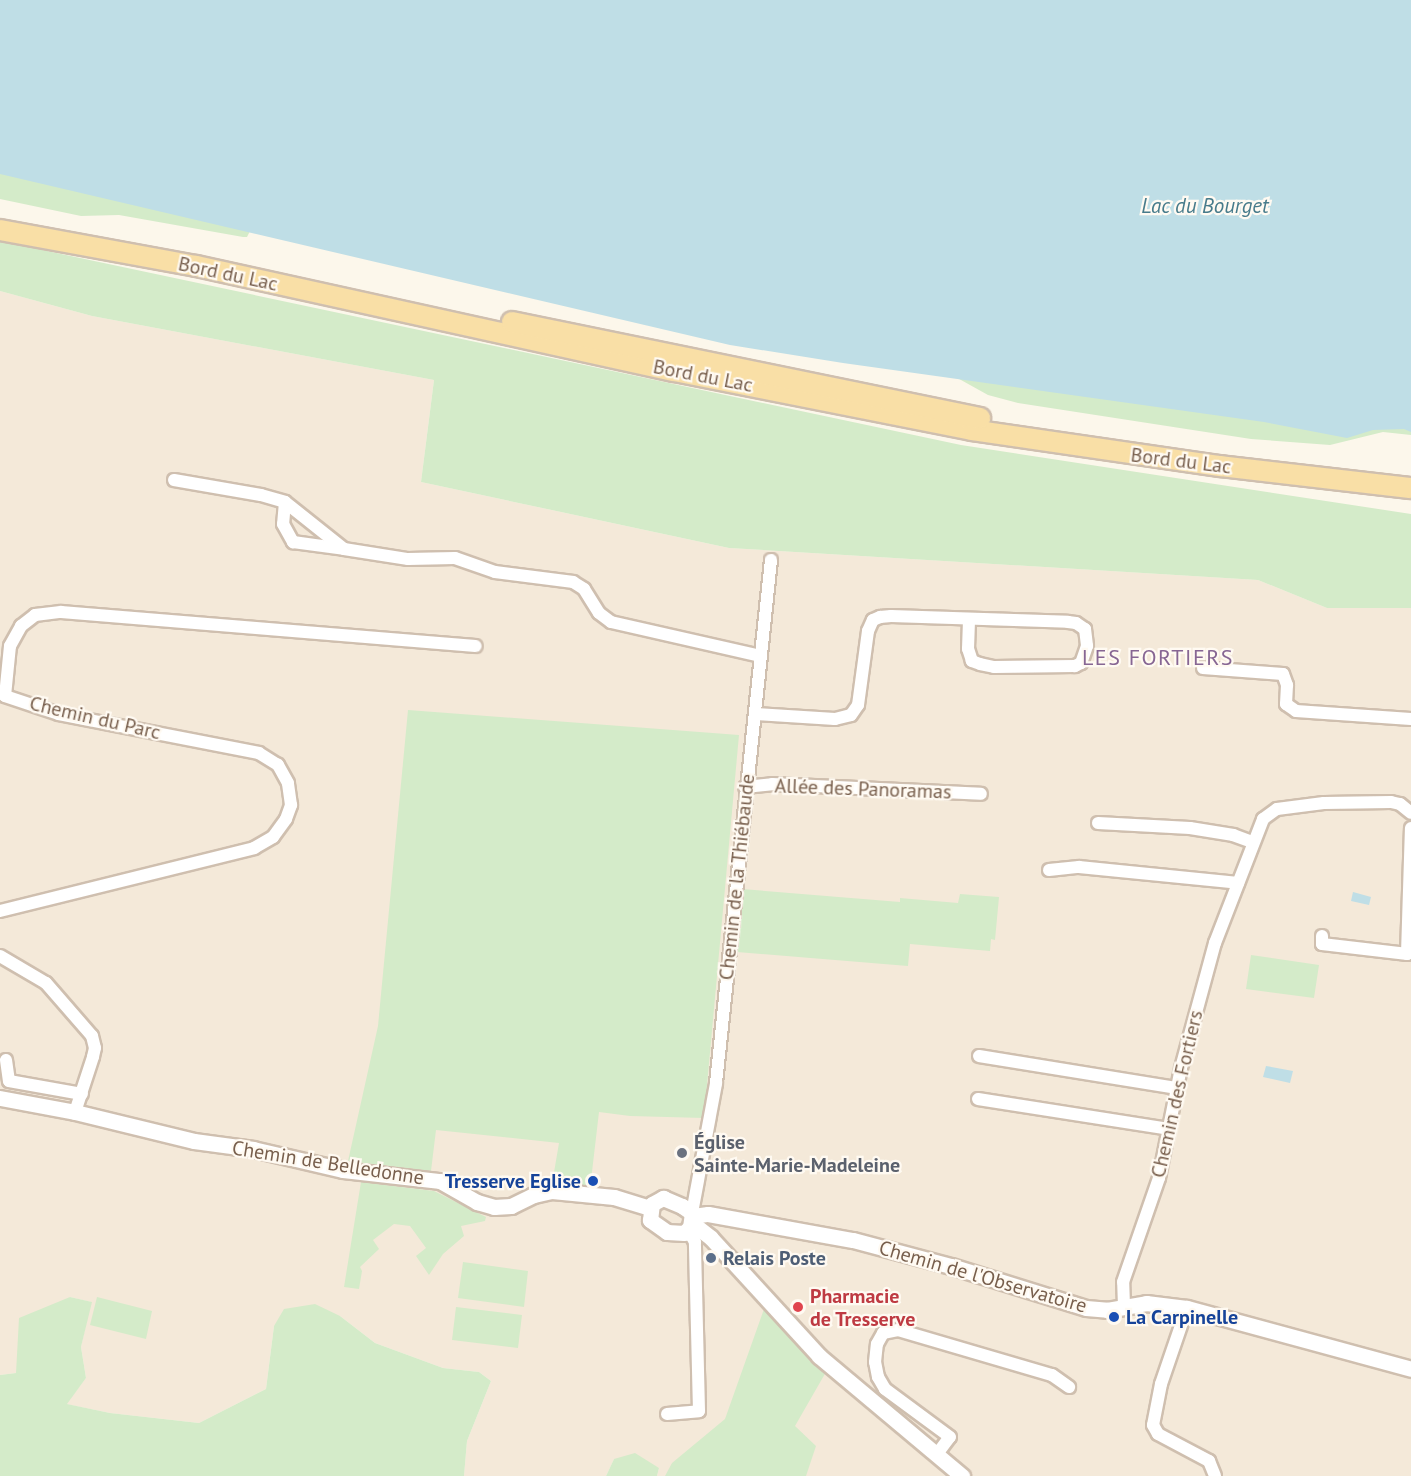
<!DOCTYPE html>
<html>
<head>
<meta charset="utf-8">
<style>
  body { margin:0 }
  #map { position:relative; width:1411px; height:1476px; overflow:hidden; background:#fcf7eb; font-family:"PT Sans",sans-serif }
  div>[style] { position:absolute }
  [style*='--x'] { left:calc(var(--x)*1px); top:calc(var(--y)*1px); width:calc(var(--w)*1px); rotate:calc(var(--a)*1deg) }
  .residential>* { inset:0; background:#f4e9d9 }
  .green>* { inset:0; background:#d4ebc9 }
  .water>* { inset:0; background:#bfdee6 }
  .roads { filter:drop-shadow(2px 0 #cfbfaf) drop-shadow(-2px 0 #cfbfaf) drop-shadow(0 2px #cfbfaf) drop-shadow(0 -2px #cfbfaf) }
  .minor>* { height:12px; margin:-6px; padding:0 6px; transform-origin:6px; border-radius:6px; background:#fff }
  .tertiary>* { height:15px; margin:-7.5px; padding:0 7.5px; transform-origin:7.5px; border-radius:7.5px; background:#fff }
  .primary>* { height:20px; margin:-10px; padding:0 10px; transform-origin:10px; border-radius:10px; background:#f9dfa6 }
  .dots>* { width:16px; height:16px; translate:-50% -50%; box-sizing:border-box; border:3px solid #fffaf2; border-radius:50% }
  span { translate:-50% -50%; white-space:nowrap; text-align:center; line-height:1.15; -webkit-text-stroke:4.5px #fffaf2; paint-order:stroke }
  .street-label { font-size:20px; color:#785f4d }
  .worship-label { font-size:20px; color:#5b616d; font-weight:700 }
  .left { translate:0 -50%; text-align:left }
  .transit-label { font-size:20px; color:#164399; font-weight:700 }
  .right { translate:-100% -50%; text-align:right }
  .service-label { font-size:20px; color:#4e5e75; font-weight:700 }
  .health-label { font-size:20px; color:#be3a42; font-weight:700 }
  .water-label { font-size:21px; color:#477b8b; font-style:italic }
  .quarter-label { font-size:22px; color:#876693; letter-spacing:1.5px }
</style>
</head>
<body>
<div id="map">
  <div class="residential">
    <div style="clip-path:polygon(0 291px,92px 316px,434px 380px,421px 482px,729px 548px,1258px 580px,1327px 608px,1411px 608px,1411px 1476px,657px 1476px,659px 1468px,614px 1459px,606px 1476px,464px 1476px,467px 1441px,491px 1381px,479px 1372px,443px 1368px,375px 1343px,340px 1316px,274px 1326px,266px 1389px,199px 1423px,110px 1413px,66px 1404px,86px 1378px,81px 1347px,91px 1302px,70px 1297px,16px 1373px,0 1375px)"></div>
  </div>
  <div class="green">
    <div style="clip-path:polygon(0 139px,257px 217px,247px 237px,243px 237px,119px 215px,81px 216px,0 199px)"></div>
    <div style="clip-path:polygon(0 241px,961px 445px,1411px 514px,1411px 608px,1327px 608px,1258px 580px,729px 548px,421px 482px,434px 380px,92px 316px,0 291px)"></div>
    <div style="clip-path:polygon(943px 370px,1411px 409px,1411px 435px,1383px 432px,1330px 445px,1251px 439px,1018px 403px,988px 395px)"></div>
    <div style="clip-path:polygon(408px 710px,739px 735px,704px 1118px,630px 1116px,599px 1112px,590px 1189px,552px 1184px,559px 1143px,436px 1130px,431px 1171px,348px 1161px,378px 1026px)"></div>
    <div style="clip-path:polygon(742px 889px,900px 902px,900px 898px,958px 903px,960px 894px,999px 897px,995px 940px,991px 939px,990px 951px,910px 944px,908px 966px,737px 952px)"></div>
    <div style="clip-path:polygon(1251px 955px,1319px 965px,1314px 998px,1246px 989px)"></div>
    <div style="clip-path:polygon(361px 1182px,434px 1191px,486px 1217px,485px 1221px,461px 1226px,464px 1236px,443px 1254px,429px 1275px,416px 1256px,426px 1248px,410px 1226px,394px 1224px,373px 1240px,379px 1249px,360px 1267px,362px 1271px,359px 1289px,344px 1287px)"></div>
    <div style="clip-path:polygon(463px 1262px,528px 1271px,524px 1307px,458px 1298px)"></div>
    <div style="clip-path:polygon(70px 1297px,92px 1302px,81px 1347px,86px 1378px,67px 1404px,110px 1413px,199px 1423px,266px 1389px,274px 1326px,284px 1309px,315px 1304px,340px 1316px,375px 1343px,443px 1368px,479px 1372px,491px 1381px,467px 1441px,464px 1476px,0 1476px,0 1375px,16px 1373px,19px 1318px)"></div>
    <div style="clip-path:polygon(97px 1297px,152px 1311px,146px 1339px,90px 1325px)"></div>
    <div style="clip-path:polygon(456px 1307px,522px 1315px,518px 1348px,452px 1340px)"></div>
    <div style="clip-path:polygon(764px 1309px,826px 1372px,795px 1426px,816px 1446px,806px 1476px,665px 1476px,672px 1463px,725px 1419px)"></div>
    <div style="clip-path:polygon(635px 1453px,659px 1468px,657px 1476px,606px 1476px,614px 1459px)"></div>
  </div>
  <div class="water">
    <div style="clip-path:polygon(0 0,1411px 0,1411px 432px,1404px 429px,1373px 430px,1347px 438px,1264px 422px,843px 363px,730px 345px,0 174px)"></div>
    <div style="clip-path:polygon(1353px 892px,1371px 897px,1369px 905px,1351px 901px)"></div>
    <div style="clip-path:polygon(1266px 1066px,1293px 1071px,1290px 1083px,1263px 1077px)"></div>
  </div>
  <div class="roads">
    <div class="minor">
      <div style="--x:174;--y:480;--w:88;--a:9.8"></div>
      <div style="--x:261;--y:495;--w:25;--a:16"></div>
      <div style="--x:285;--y:502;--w:75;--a:38.5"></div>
      <div style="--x:344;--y:549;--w:65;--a:8.9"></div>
      <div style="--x:408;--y:559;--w:47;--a:-1.2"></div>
      <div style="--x:455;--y:558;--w:42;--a:19.3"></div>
      <div style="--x:495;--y:572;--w:79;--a:7.3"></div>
      <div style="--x:573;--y:582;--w:13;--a:32"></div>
      <div style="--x:584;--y:589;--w:28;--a:58"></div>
      <div style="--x:599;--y:613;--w:15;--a:37"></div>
      <div style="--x:611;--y:622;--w:154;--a:12.8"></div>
      <div style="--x:285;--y:502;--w:22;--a:95"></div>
      <div style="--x:283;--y:524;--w:21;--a:61"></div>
      <div style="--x:293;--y:542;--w:51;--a:7.8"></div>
      <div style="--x:1203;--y:668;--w:80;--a:4.3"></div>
      <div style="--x:1283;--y:674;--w:12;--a:70"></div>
      <div style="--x:1287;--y:685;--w:19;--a:93"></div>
      <div style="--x:1286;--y:704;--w:12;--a:35"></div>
      <div style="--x:1296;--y:711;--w:115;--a:4"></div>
      <div style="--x:756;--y:714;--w:79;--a:3.6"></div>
      <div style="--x:835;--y:719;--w:16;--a:-14"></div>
      <div style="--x:851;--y:715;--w:12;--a:-55"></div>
      <div style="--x:858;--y:705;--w:75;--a:-82.3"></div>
      <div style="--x:868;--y:631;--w:12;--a:-66"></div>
      <div style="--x:873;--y:620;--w:8;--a:-23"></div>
      <div style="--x:880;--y:617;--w:11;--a:-5"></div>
      <div style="--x:891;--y:616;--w:177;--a:1.9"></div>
      <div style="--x:1068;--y:622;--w:8;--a:7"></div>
      <div style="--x:1076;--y:623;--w:11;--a:34"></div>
      <div style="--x:1085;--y:629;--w:17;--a:83"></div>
      <div style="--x:1087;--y:646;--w:18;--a:109"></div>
      <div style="--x:1081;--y:663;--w:7;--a:153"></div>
      <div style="--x:1075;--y:666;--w:81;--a:179.3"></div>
      <div style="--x:994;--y:667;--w:14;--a:-168"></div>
      <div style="--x:980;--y:664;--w:9;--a:-159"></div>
      <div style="--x:972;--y:661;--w:13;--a:-108"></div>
      <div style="--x:968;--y:649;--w:30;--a:-88"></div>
      <div style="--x:745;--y:787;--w:27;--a:-6"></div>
      <div style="--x:772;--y:784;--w:209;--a:2.7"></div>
      <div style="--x:1098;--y:823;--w:92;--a:3.1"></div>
      <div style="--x:1190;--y:828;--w:44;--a:9.2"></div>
      <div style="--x:1233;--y:835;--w:20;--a:20"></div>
      <div style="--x:1049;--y:870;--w:30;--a:-6"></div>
      <div style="--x:1079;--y:867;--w:160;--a:5.7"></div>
      <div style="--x:0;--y:911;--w:262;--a:-13.9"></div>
      <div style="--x:254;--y:848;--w:22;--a:-30"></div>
      <div style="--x:273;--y:837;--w:22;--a:-54"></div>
      <div style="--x:286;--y:819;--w:15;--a:-70"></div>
      <div style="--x:291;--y:805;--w:22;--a:-98"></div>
      <div style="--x:288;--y:783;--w:21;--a:-119"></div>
      <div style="--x:278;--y:765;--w:22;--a:-148"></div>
      <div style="--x:259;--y:753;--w:204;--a:-169"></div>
      <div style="--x:59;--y:714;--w:57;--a:-161.6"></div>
      <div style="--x:5;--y:696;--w:50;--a:-84.3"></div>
      <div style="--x:10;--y:646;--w:23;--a:-61"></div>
      <div style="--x:21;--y:626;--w:18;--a:-38"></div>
      <div style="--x:35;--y:615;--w:26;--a:-7"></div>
      <div style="--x:61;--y:612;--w:416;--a:4.7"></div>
      <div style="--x:1322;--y:936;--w:8;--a:90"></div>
      <div style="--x:1322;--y:944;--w:86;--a:6.7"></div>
      <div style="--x:1407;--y:954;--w:126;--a:-88.2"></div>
      <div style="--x:0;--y:956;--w:53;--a:30.4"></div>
      <div style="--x:46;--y:983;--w:70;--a:49"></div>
      <div style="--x:92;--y:1036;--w:12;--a:76"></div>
      <div style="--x:95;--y:1048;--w:9;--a:103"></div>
      <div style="--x:93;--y:1057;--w:58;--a:108.1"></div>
      <div style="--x:979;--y:1056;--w:201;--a:9.2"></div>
      <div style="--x:6;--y:1060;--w:21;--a:82"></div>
      <div style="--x:9;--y:1081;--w:74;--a:10.1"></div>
      <div style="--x:978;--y:1099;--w:193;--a:8.9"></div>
      <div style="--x:692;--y:1213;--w:132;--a:-79.5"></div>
      <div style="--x:716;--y:1083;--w:526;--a:-84"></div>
      <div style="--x:1124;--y:1306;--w:24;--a:-92"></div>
      <div style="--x:1123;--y:1282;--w:110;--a:-70.9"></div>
      <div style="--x:1159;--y:1178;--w:112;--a:-78.7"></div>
      <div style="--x:1181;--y:1068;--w:130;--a:-74.8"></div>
      <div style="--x:1215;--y:943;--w:133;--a:-68.8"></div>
      <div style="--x:1263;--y:819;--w:17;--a:-36"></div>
      <div style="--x:1277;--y:809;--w:47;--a:-7.3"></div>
      <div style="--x:1324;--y:803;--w:67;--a:-0.9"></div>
      <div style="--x:1391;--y:802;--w:9;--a:13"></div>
      <div style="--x:1400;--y:804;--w:14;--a:39"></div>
      <div style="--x:1187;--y:1308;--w:80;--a:108.9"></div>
      <div style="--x:1161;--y:1384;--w:42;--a:101"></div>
      <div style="--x:1153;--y:1425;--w:10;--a:61"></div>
      <div style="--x:1158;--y:1434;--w:58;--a:27.9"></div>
      <div style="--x:1209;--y:1461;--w:16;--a:68"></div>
      <div style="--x:667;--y:1414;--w:32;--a:-5"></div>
      <div style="--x:699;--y:1411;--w:169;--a:-91.4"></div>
      <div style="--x:695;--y:1242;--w:14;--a:-120"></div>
      <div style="--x:937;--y:1454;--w:21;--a:-53"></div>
      <div style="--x:950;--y:1437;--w:81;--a:-143.6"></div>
      <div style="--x:885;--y:1389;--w:14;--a:-120"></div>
      <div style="--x:878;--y:1377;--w:15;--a:-101"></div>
      <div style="--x:875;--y:1362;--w:18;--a:-84"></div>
      <div style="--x:877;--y:1344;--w:13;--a:-61"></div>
      <div style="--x:883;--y:1333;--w:15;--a:-11"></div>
      <div style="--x:898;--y:1330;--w:160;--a:16.3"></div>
      <div style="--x:1052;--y:1375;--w:21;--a:35"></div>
    </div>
    <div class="tertiary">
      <div style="--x:0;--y:1098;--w:76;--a:10.6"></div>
      <div style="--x:75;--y:1112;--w:122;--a:13.7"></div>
      <div style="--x:194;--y:1141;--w:60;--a:7.7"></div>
      <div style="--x:253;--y:1149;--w:92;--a:13.1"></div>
      <div style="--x:343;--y:1170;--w:98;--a:6.5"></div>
      <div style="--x:440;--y:1181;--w:43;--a:29.6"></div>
      <div style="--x:477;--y:1202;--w:18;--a:16"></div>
      <div style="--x:494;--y:1207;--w:17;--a:-3"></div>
      <div style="--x:511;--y:1206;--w:25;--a:-26"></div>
      <div style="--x:534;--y:1195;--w:18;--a:-13"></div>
      <div style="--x:552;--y:1191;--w:62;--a:5.5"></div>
      <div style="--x:614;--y:1197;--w:38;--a:17"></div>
      <div style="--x:663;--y:1198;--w:21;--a:23"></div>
      <div style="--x:682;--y:1206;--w:12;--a:35"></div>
      <div style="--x:692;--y:1213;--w:14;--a:98"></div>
      <div style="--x:690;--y:1227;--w:8;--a:135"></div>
      <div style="--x:684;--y:1233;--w:17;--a:-177"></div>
      <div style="--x:667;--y:1232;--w:21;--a:-145"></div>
      <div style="--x:650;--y:1220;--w:16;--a:-83"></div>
      <div style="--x:652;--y:1204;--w:13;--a:-29"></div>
      <div style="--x:693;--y:1216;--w:15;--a:-8"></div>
      <div style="--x:708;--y:1214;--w:147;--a:10.2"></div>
      <div style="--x:853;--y:1240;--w:101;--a:14.9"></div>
      <div style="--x:951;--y:1266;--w:141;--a:17.3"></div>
      <div style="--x:1086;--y:1308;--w:21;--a:5"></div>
      <div style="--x:1107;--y:1310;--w:40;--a:-10"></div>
      <div style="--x:1146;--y:1303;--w:41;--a:7"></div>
      <div style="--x:1187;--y:1308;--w:232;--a:15.2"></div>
      <div style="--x:692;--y:1223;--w:24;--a:38"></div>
      <div style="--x:711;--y:1238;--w:160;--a:47.5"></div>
      <div style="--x:819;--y:1356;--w:187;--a:40"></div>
    </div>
    <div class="primary">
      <div style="--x:0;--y:230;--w:199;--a:10.4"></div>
      <div style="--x:196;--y:266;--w:489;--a:12.4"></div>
      <div style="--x:674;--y:371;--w:304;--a:11.2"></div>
      <div style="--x:972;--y:430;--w:251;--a:8.3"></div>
      <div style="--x:1220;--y:466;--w:192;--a:6.6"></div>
      <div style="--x:512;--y:322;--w:478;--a:11.6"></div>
    </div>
  </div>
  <div class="dots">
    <div style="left:682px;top:1153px;background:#6b7280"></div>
    <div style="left:593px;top:1181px;background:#1a4fb4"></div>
    <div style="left:711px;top:1258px;background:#5c6f8a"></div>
    <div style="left:798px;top:1307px;background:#e0444e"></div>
    <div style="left:1114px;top:1317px;background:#1a4fb4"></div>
  </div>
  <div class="street-label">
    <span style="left:228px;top:274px;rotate:12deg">Bord du Lac</span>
    <span style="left:703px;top:376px;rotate:11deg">Bord du Lac</span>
    <span style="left:1181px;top:461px;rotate:7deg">Bord du Lac</span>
    <span style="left:95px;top:718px;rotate:13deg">Chemin du Parc</span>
    <span style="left:863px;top:789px;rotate:2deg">Allée des Panoramas</span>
    <span style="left:737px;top:877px;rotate:-84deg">Chemin de la Thiébaude</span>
    <span style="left:1177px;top:1094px;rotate:-77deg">Chemin des Fortiers</span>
    <span style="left:328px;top:1163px;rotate:9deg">Chemin de Belledonne</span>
    <span style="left:983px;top:1277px;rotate:16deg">Chemin de l'Observatoire</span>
  </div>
  <div class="worship-label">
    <span class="left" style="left:694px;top:1154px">Église<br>Sainte-Marie-Madeleine</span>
  </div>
  <div class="transit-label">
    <span class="right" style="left:581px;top:1181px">Tresserve Eglise</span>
    <span class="left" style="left:1126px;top:1317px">La Carpinelle</span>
  </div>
  <div class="service-label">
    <span class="left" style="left:723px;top:1258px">Relais Poste</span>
  </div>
  <div class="health-label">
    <span class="left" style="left:810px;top:1308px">Pharmacie<br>de Tresserve</span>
  </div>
  <div class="water-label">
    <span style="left:1205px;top:206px">Lac du Bourget</span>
  </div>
  <div class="quarter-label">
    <span style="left:1158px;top:658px">LES FORTIERS</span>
  </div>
</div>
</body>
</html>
